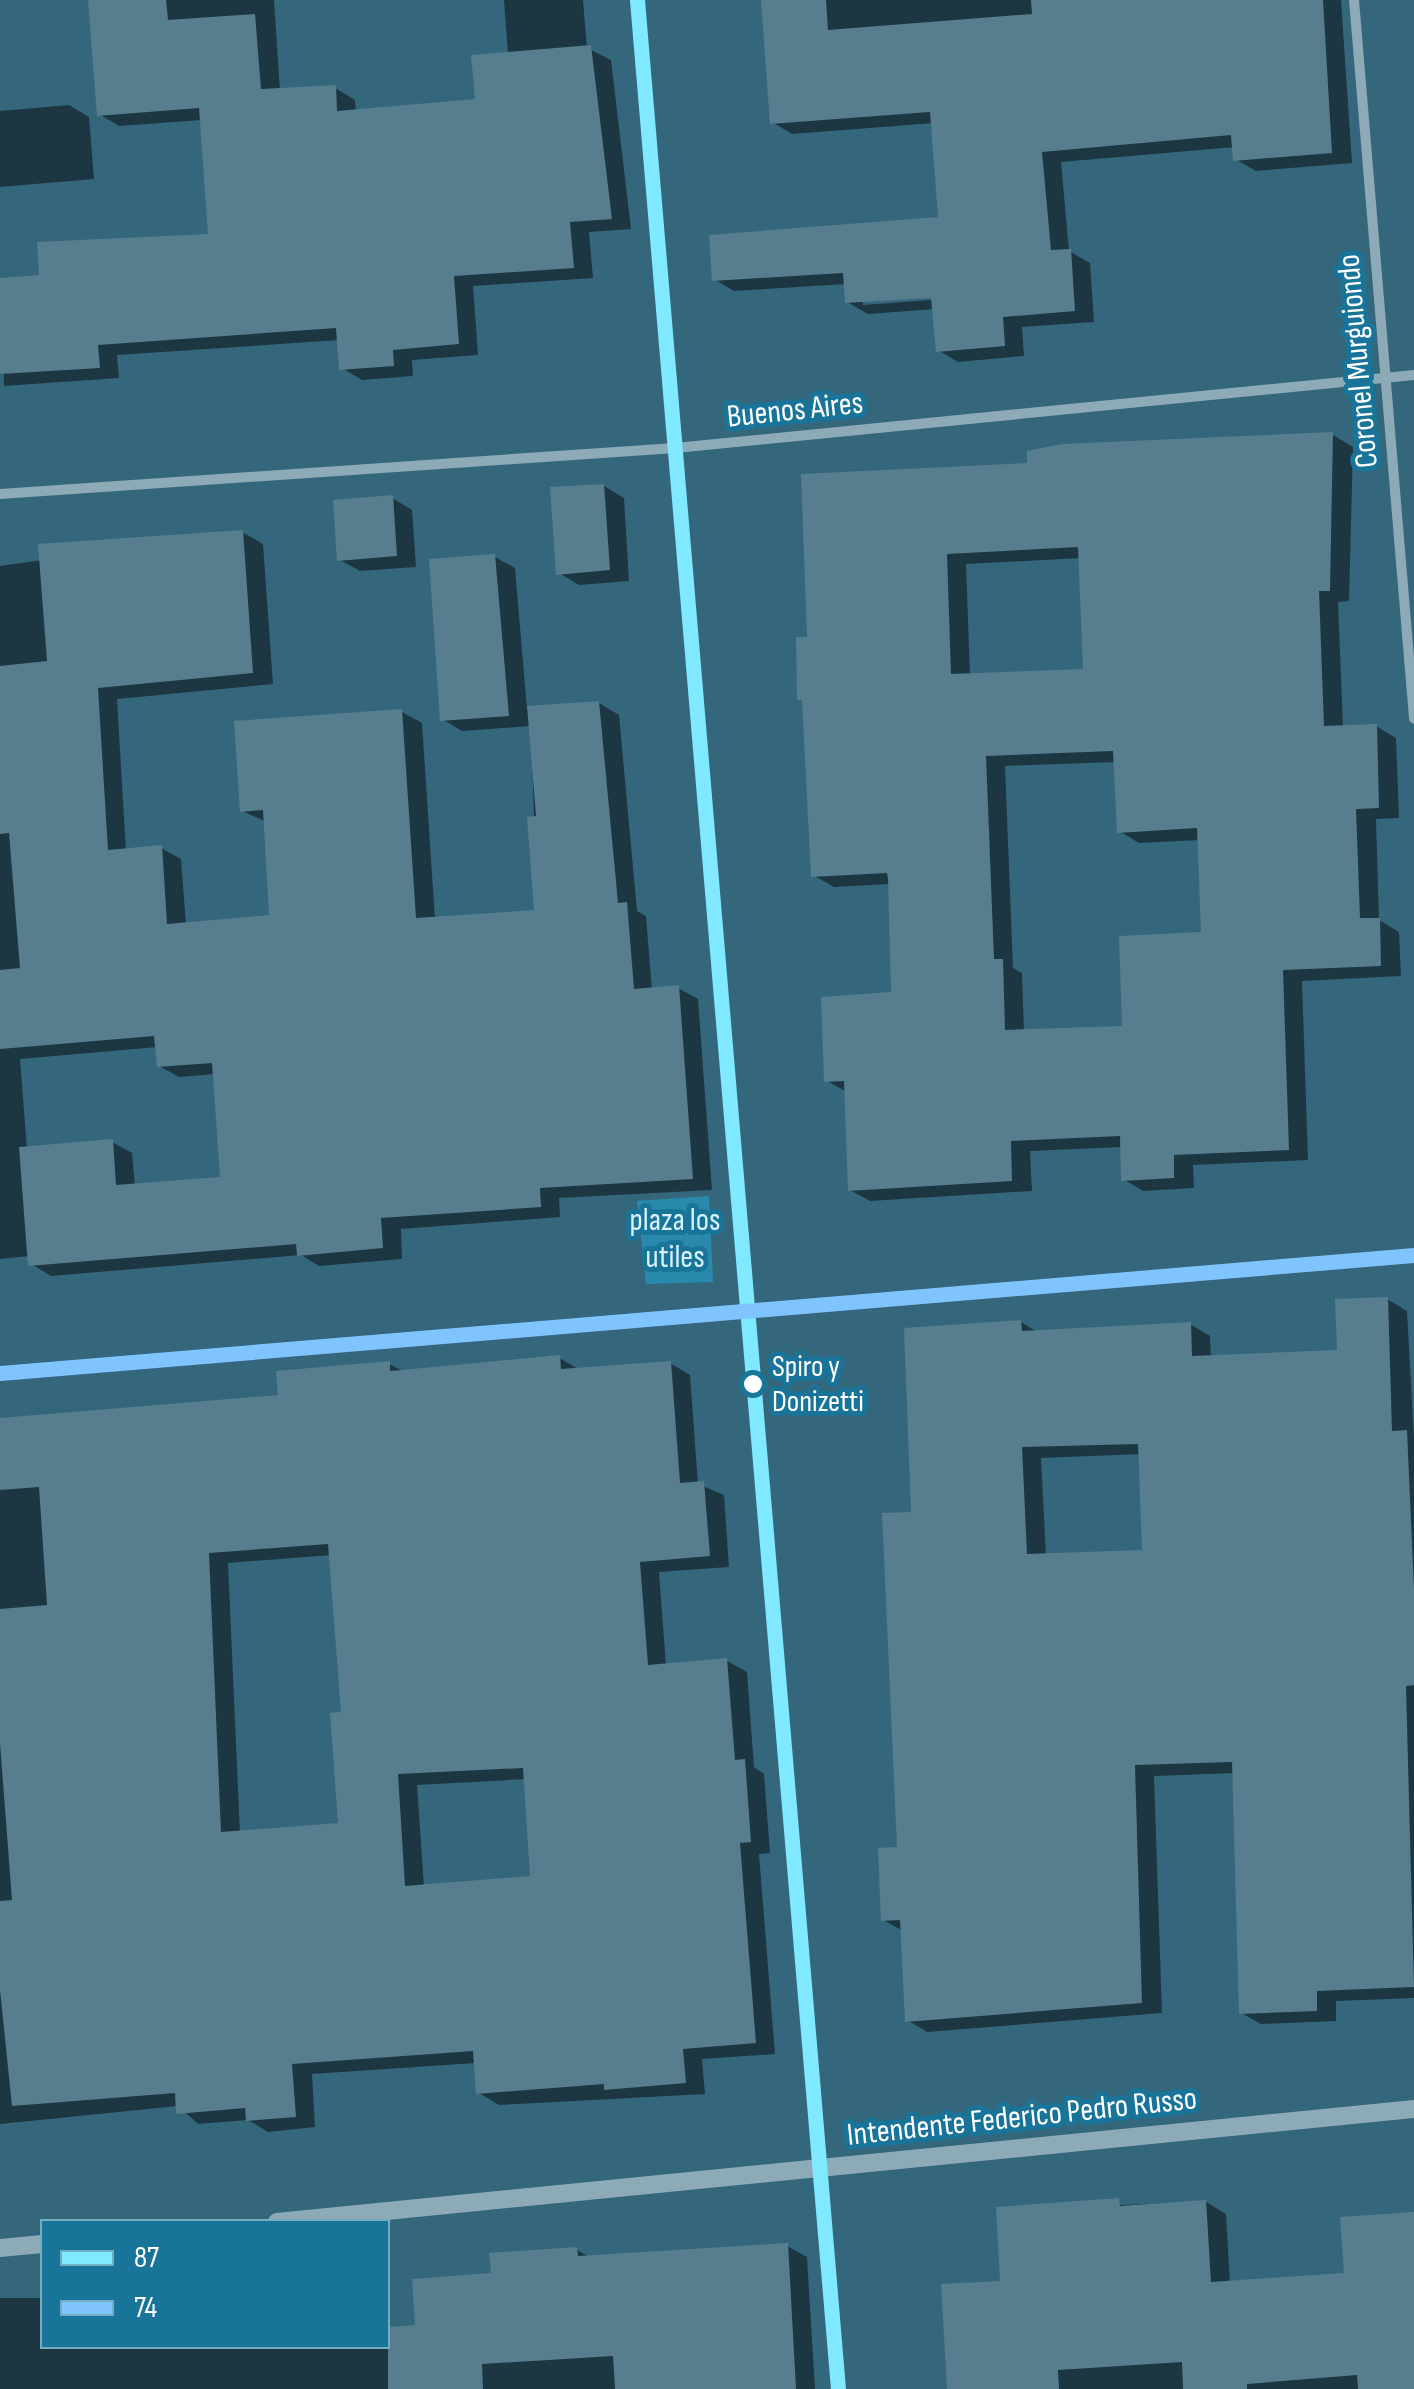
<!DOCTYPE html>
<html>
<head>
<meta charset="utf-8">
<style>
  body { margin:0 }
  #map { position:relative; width:1414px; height:2389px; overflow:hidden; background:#35677c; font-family:"Sofia Sans Condensed",sans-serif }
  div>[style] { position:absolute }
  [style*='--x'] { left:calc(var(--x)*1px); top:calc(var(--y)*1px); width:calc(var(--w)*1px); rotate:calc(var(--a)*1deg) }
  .green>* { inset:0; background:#2a8aad }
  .shadow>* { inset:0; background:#0007 }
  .building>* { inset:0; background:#567e8e }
  .minor>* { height:10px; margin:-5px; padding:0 5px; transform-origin:5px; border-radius:5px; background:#8daab7 }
  .tertiary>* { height:18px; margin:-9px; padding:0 9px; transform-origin:9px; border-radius:9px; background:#8daab7 }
  .bus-1>* { height:15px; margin:-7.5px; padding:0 7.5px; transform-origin:7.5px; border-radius:7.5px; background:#80e8ff }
  .bus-2>* { height:15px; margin:-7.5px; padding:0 7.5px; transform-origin:7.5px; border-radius:7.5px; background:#80c4ff }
  .dots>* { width:28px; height:28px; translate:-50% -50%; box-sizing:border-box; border:5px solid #187499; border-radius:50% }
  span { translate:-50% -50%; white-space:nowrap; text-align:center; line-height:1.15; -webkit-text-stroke:10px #187499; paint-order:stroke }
  .bus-label { font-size:30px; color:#fff }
  .left { translate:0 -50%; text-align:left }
  .street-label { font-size:32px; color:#fff }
  .park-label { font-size:32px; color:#d8f2fc }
  .legend { position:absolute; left:40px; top:2219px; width:350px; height:130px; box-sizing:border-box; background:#187499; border:2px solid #74acc2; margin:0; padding:12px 18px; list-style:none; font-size:30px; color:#fff }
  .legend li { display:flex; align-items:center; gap:20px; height:50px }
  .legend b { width:50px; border:2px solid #74acc2 }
</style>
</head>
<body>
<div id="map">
  <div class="green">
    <div style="clip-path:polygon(709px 1196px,713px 1282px,646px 1284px,637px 1201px)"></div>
  </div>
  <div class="shadow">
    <div style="clip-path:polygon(91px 0,274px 0,280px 91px,335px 88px,355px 100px,356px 112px,477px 101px,508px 54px,504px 0,583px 0,587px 48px,611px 60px,631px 229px,589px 232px,593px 278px,473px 286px,478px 355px,412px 360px,413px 376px,362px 380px,342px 368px,340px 340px,117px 355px,119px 378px,4px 386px,0 280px,41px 277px,211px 236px,202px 120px,119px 126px,99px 114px)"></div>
    <div style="clip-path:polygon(evenodd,763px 0,1341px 0,1352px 163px,1256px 171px,1235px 159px,1235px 147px,1061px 162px,1069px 251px,1090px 263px,1094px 322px,1022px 327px,1024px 356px,958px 362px,938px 350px,935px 309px,868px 314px,847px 302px,846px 284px,734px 291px,714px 279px,941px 219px,934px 123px,792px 134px,772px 122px,763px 0,944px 294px,944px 299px,863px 305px,863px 300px,944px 294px)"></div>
    <div style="clip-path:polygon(69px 105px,89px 117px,94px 179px,0 187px,0 111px)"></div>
    <div style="clip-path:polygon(evenodd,1333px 435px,1353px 447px,1349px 601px,1338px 602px,1343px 727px,1376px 726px,1396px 738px,1399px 818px,1376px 819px,1379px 920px,1399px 932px,1401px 976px,1302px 981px,1308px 1160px,1193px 1165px,1194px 1188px,1143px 1191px,1123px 1179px,1122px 1147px,1030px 1151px,1032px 1191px,870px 1201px,850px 1190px,847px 1092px,827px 1081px,894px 995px,889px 884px,834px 887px,813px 875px,810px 639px,1030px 465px,1333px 435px,1081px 558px,1085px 672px,970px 675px,966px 564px,1081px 558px,1333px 435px,1116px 762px,1119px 831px,1139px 843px,1200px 840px,1204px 935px,1124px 1029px,1024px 1032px,1022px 973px,1013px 968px,1005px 766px,1116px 762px)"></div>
    <div style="clip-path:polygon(604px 486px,624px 498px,629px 581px,579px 585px,559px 573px)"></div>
    <div style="clip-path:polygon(392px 498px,412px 510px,416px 567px,360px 571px,340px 560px)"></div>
    <div style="clip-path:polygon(evenodd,242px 532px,263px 544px,273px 684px,117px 699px,126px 851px,161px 848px,181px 859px,186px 925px,272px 917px,267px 822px,242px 811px,402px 712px,422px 723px,435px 919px,537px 912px,531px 726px,462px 731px,442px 719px,495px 557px,515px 568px,527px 709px,599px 703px,619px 715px,637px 911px,646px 916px,652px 990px,678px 988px,698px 999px,712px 1190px,559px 1198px,560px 1217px,401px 1229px,402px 1259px,319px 1266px,301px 1255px,51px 1276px,31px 1264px,30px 1256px,0 1259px,0 566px,242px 532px,158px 1047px,159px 1066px,179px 1077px,215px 1074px,223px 1180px,135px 1186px,132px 1153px,112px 1142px,27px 1149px,20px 1059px,158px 1047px)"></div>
    <div style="clip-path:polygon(evenodd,1387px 1299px,1407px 1311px,1414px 1437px,1414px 1998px,1336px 2001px,1336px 2021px,1261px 2024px,1241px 2013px,1235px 1773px,1154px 1776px,1162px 2013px,927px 2032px,907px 2020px,903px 1931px,883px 1920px,899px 1850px,914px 1514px,1021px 1322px,1039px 1333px,1190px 1324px,1210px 1336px,1211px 1358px,1339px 1353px,1387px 1299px,1141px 1454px,1145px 1552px,1046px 1556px,1041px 1458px,1141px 1454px)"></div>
    <div style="clip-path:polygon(evenodd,559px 1358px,580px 1370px,670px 1363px,690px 1375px,698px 1484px,724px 1495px,729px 1567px,659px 1572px,666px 1666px,727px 1661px,747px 1672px,754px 1767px,764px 1774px,770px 1853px,759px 1854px,775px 2054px,702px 2059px,705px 2094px,499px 2105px,479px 2093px,476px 2063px,312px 2074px,315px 2127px,268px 2132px,248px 2120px,198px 2124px,178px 2106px,0 2124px,0 1420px,281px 1397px,389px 1364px,405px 1372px,559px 1358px,332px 1555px,344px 1714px,340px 1825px,240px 1833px,228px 1563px,332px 1555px,559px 1358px,526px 1779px,533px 1878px,424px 1887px,417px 1785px,526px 1779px)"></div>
    <div style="clip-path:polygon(1206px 2202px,1226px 2214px,1230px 2284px,1346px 2276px,1414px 2215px,1414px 2389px,963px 2389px,1003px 2283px,999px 2209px)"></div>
    <div style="clip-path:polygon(787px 2246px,807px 2257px,815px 2389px,0 2389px,0 2298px,42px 2298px,42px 2346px,388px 2346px,388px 2329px,418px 2327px,493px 2276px,577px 2250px,591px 2258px)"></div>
  </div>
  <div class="building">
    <div style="clip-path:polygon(88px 0,166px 0,168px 20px,255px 14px,261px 89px,336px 85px,337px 111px,475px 99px,471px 55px,591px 45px,612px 219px,570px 222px,574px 268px,454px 276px,459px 344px,393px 350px,394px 366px,339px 370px,336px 328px,98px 345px,100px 368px,0 374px,0 278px,39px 275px,37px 242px,208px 234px,199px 108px,97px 116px)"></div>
    <div style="clip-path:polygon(761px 0,826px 0,828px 30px,1032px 14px,1031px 0,1323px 0,1332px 153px,1233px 161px,1231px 135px,1042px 152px,1051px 250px,1071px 249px,1075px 311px,1003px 317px,1005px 346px,936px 352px,931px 298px,845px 303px,843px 273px,712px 281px,709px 235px,938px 217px,930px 112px,770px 124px)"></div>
    <div style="clip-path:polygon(evenodd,1333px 432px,1330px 591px,1319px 591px,1324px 726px,1377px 724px,1379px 808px,1356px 809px,1360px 918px,1380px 918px,1381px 966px,1283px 970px,1289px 1150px,1174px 1155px,1174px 1178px,1121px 1181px,1120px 1136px,1011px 1141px,1012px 1181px,848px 1191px,844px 1081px,824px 1082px,821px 997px,891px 992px,888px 879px,887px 873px,811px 877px,802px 700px,797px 700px,796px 637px,807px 637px,801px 474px,1027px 463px,1027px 451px,1062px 444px,1333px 432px,1078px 547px,1083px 669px,951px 674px,947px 554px,1078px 547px,1333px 432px,1113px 751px,1117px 833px,1197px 828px,1201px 932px,1119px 936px,1122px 1026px,1005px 1030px,1003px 959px,994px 959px,986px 756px,1113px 751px)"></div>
    <div style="clip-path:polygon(604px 484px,610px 570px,556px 575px,550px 487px)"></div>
    <div style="clip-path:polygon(393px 495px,397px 556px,337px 561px,333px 500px)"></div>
    <div style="clip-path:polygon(243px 530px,253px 673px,98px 688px,108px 850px,162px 845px,167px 924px,269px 915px,263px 810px,240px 812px,234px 721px,402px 709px,416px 918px,534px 910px,527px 817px,536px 816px,527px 706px,599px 701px,618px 903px,627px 902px,634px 989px,679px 985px,693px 1179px,540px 1188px,541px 1207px,381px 1218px,383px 1248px,297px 1256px,296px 1244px,28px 1266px,19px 1147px,113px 1139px,116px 1185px,220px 1177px,212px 1063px,157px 1067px,154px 1036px,0 1049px,0 970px,20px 968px,9px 833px,0 834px,0 666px,47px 661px,38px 544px)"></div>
    <div style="clip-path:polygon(495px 554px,509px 716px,440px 721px,429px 559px)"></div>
    <div style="clip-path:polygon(evenodd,1388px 1297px,1392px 1431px,1407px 1430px,1414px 1589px,1414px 1685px,1406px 1686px,1414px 1987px,1317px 1991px,1317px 2011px,1239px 2014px,1232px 1762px,1135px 1765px,1142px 2003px,905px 2022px,900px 1920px,881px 1921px,878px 1848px,897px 1847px,882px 1513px,911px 1512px,904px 1328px,1021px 1320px,1022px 1331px,1191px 1322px,1192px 1356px,1337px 1350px,1335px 1299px,1388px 1297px,1138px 1444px,1142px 1550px,1027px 1554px,1022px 1447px,1138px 1444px)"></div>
    <div style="clip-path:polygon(evenodd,560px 1355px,561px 1369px,671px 1361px,680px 1483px,704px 1481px,710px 1556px,640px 1562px,648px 1665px,727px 1658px,735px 1760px,745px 1759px,751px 1842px,740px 1843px,756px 2043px,683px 2049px,686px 2083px,604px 2090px,604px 2084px,476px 2094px,473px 2051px,292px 2064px,296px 2117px,246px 2121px,245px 2108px,176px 2114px,175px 2093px,12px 2106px,0 1990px,0 1901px,12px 1900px,0 1743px,0 1609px,47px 1605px,39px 1487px,0 1490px,0 1418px,278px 1395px,276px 1371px,390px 1361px,390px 1371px,560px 1355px,328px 1544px,341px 1712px,330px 1713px,338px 1823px,221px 1832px,209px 1553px,328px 1544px,560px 1355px,523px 1768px,530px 1876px,405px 1886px,398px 1774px,523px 1768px)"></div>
    <div style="clip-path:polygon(1119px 2198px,1120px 2206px,1206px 2200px,1211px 2282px,1344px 2273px,1340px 2217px,1414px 2212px,1414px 2389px,1358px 2389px,1357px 2375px,1247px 2384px,1247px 2389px,1183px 2389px,1182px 2362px,1058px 2370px,1059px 2389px,947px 2389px,941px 2284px,1000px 2281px,996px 2207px)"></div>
    <div style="clip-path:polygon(788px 2243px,796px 2389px,615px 2389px,613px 2356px,482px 2364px,483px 2389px,388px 2389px,388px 2327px,415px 2325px,412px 2279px,491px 2273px,489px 2253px,577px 2247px,578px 2256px)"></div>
  </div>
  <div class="minor">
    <div style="--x:637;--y:0;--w:2397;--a:85.19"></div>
    <div style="--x:1354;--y:0;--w:721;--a:85.22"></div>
    <div style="--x:0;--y:494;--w:677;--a:-3.9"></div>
    <div style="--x:675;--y:448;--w:743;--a:-5.64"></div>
    <div style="--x:0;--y:1373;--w:1419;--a:-4.77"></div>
  </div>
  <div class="tertiary">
    <div style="--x:277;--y:2222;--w:1143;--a:-5.68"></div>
    <div style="--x:0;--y:2248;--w:42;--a:-5.4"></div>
  </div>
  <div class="bus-1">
    <div style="--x:637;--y:0;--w:2397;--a:85.19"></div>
  </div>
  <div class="bus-2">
    <div style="--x:0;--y:1373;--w:1419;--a:-4.77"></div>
  </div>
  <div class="dots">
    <div style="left:753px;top:1384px;background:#fff"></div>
  </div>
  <div class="bus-label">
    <span class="left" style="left:772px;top:1384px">Spiro y<br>Donizetti</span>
  </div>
  <div class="street-label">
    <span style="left:1359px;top:361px;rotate:-95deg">Coronel Murguiondo</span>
    <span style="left:795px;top:411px;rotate:-6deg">Buenos Aires</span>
    <span style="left:1022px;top:2118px;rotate:-6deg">Intendente Federico Pedro Russo</span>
  </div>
  <div class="park-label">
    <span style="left:675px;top:1240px">plaza los<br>utiles</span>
  </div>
  <ul class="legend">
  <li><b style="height:12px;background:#80e8ff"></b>87</li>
  <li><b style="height:12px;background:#80c4ff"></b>74</li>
  </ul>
</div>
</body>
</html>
